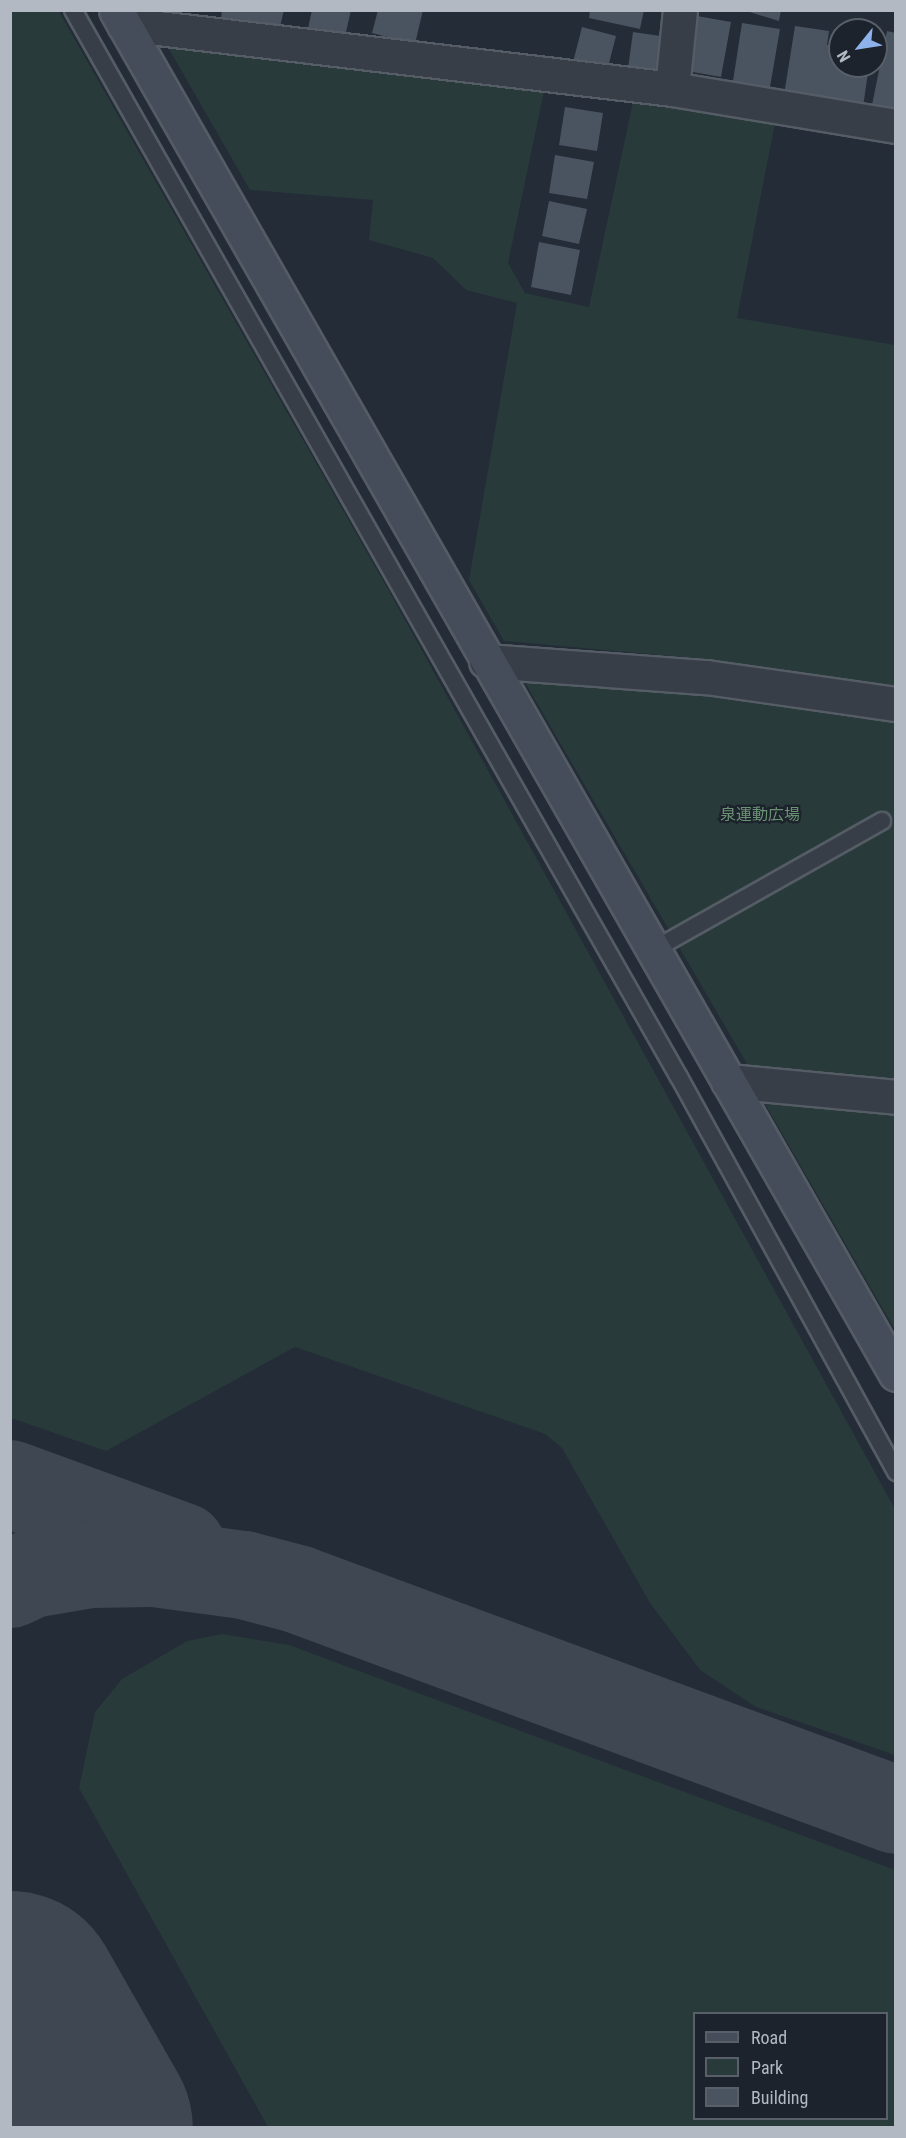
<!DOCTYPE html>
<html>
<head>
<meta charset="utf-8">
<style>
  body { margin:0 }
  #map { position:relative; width:906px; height:2138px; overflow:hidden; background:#232c37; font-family:"Roboto Condensed","Noto Sans JP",sans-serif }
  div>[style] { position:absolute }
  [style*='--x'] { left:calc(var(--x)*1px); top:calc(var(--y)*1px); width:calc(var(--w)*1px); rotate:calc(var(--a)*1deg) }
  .green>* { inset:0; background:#283a3a }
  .taxiway>* { height:88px; margin:-44px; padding:0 44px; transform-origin:44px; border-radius:44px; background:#3e4752 }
  .runway>* { height:219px; margin:-109.5px; padding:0 109.5px; transform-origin:109.5px; border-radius:109.5px; background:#3e4752 }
  .building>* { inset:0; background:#4a5360 }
  .roads { filter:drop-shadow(2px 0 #555c65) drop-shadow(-2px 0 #555c65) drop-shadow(0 2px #555c65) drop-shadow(0 -2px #555c65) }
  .lane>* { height:16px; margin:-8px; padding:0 8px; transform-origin:8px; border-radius:8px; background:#373e47 }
  .street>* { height:33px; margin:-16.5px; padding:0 16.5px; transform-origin:16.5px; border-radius:16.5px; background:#373e47 }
  .secondary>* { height:33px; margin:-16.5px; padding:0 16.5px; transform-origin:16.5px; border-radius:16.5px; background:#454d5a }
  span { translate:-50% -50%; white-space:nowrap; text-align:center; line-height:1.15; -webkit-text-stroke:4.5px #1c232c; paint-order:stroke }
  .park-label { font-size:16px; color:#6b9274 }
  .frame { position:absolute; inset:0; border:12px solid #b2b9c3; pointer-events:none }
  .legend { position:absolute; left:693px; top:2012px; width:195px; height:108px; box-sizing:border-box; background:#1c232c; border:2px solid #585f68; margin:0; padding:8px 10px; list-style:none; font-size:18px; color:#b2b9c3 }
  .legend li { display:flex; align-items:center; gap:12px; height:30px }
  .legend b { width:30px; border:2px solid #585f68 }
  .north { position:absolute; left:828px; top:18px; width:60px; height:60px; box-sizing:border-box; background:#1c232c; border:2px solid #585f68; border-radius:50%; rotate:240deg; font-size:16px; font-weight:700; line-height:24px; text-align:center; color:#b2b9c3 }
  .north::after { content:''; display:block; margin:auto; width:21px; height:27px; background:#8eb3ec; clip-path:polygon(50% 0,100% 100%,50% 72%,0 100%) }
</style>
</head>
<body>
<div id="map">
  <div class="green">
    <div style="clip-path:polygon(58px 10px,393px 598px,895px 1509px,895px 1755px,756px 1707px,700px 1670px,650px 1603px,562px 1448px,545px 1434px,295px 1347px,106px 1451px,11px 1418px,10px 11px)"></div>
    <div style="clip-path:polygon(162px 37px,545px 87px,508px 263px,525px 293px,589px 307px,633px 102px,775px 123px,737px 318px,895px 345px,895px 1084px,750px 1069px,520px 674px,699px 692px,704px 659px,504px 641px,469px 580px,517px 303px,466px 290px,433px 258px,369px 240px,373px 200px,250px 190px)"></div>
    <div style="clip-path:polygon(760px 1095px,895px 1111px,895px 1330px)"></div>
    <div style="clip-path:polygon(evenodd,222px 1634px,289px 1645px,895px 1870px,895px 2127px,268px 2127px,79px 1788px,95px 1712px,122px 1679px,187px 1641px,222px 1634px,694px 2014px,886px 2014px,886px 2118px,694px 2118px,694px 2014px)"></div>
  </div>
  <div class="taxiway">
    <div style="--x:10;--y:1484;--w:183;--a:20.1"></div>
    <div style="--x:10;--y:1584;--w:23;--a:-25"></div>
    <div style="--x:31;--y:1574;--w:61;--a:-9.5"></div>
    <div style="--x:91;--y:1564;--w:62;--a:-0.9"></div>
    <div style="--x:153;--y:1563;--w:92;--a:7.5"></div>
    <div style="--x:244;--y:1575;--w:55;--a:14.8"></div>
    <div style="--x:297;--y:1589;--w:638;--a:20.25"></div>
  </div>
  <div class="runway">
    <div style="--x:10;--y:2000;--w:147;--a:60.3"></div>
  </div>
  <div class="building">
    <div style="clip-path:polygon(222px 10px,284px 10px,279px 31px,221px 18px)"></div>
    <div style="clip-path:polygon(312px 10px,351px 10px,344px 41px,307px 33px)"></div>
    <div style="clip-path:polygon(378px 10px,423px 10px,415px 44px,372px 33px)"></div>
    <div style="clip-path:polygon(590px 10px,644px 10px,640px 29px,589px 18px)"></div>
    <div style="clip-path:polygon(743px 10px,781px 10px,779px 21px)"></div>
    <div style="clip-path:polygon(697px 16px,731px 22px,721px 77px,687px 71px)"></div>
    <div style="clip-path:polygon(742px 23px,780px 29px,770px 87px,733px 81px)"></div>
    <div style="clip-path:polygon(795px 26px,829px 31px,827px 45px,840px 47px,840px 66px,869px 66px,863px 107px,784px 95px)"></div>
    <div style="clip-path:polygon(582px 27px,616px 36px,606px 75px,572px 66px)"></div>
    <div style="clip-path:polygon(887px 31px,896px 33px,896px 115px,871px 110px)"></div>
    <div style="clip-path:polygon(633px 32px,674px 38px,668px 83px,627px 76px)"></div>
    <div style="clip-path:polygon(565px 107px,603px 113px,597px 151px,559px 145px)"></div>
    <div style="clip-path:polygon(555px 155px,594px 162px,587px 199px,549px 193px)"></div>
    <div style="clip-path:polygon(549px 201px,587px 209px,579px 244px,542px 236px)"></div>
    <div style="clip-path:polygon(539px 242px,580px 250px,571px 295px,531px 287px)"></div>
  </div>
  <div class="roads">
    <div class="lane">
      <div style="--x:73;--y:10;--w:1227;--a:60.41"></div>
      <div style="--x:679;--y:1077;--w:451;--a:61.2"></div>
      <div style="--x:653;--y:950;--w:263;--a:-29.4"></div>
    </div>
    <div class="street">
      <div style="--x:680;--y:10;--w:79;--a:95.8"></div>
      <div style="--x:672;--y:89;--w:227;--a:9.4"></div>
      <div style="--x:124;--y:24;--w:552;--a:6.76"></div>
      <div style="--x:486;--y:661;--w:221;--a:4.2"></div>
      <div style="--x:706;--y:677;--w:192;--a:8.1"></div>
      <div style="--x:728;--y:1081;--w:169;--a:5.4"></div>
    </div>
    <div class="secondary">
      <div style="--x:116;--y:10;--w:1571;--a:60.24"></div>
    </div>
  </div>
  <div class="park-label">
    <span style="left:760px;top:815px">泉運動広場</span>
  </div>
  <div class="frame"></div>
  <ul class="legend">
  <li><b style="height:8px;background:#454d5a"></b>Road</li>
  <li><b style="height:16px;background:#283a3a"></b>Park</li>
  <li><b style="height:16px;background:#4a5360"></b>Building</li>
  </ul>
  <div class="north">N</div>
</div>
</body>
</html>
